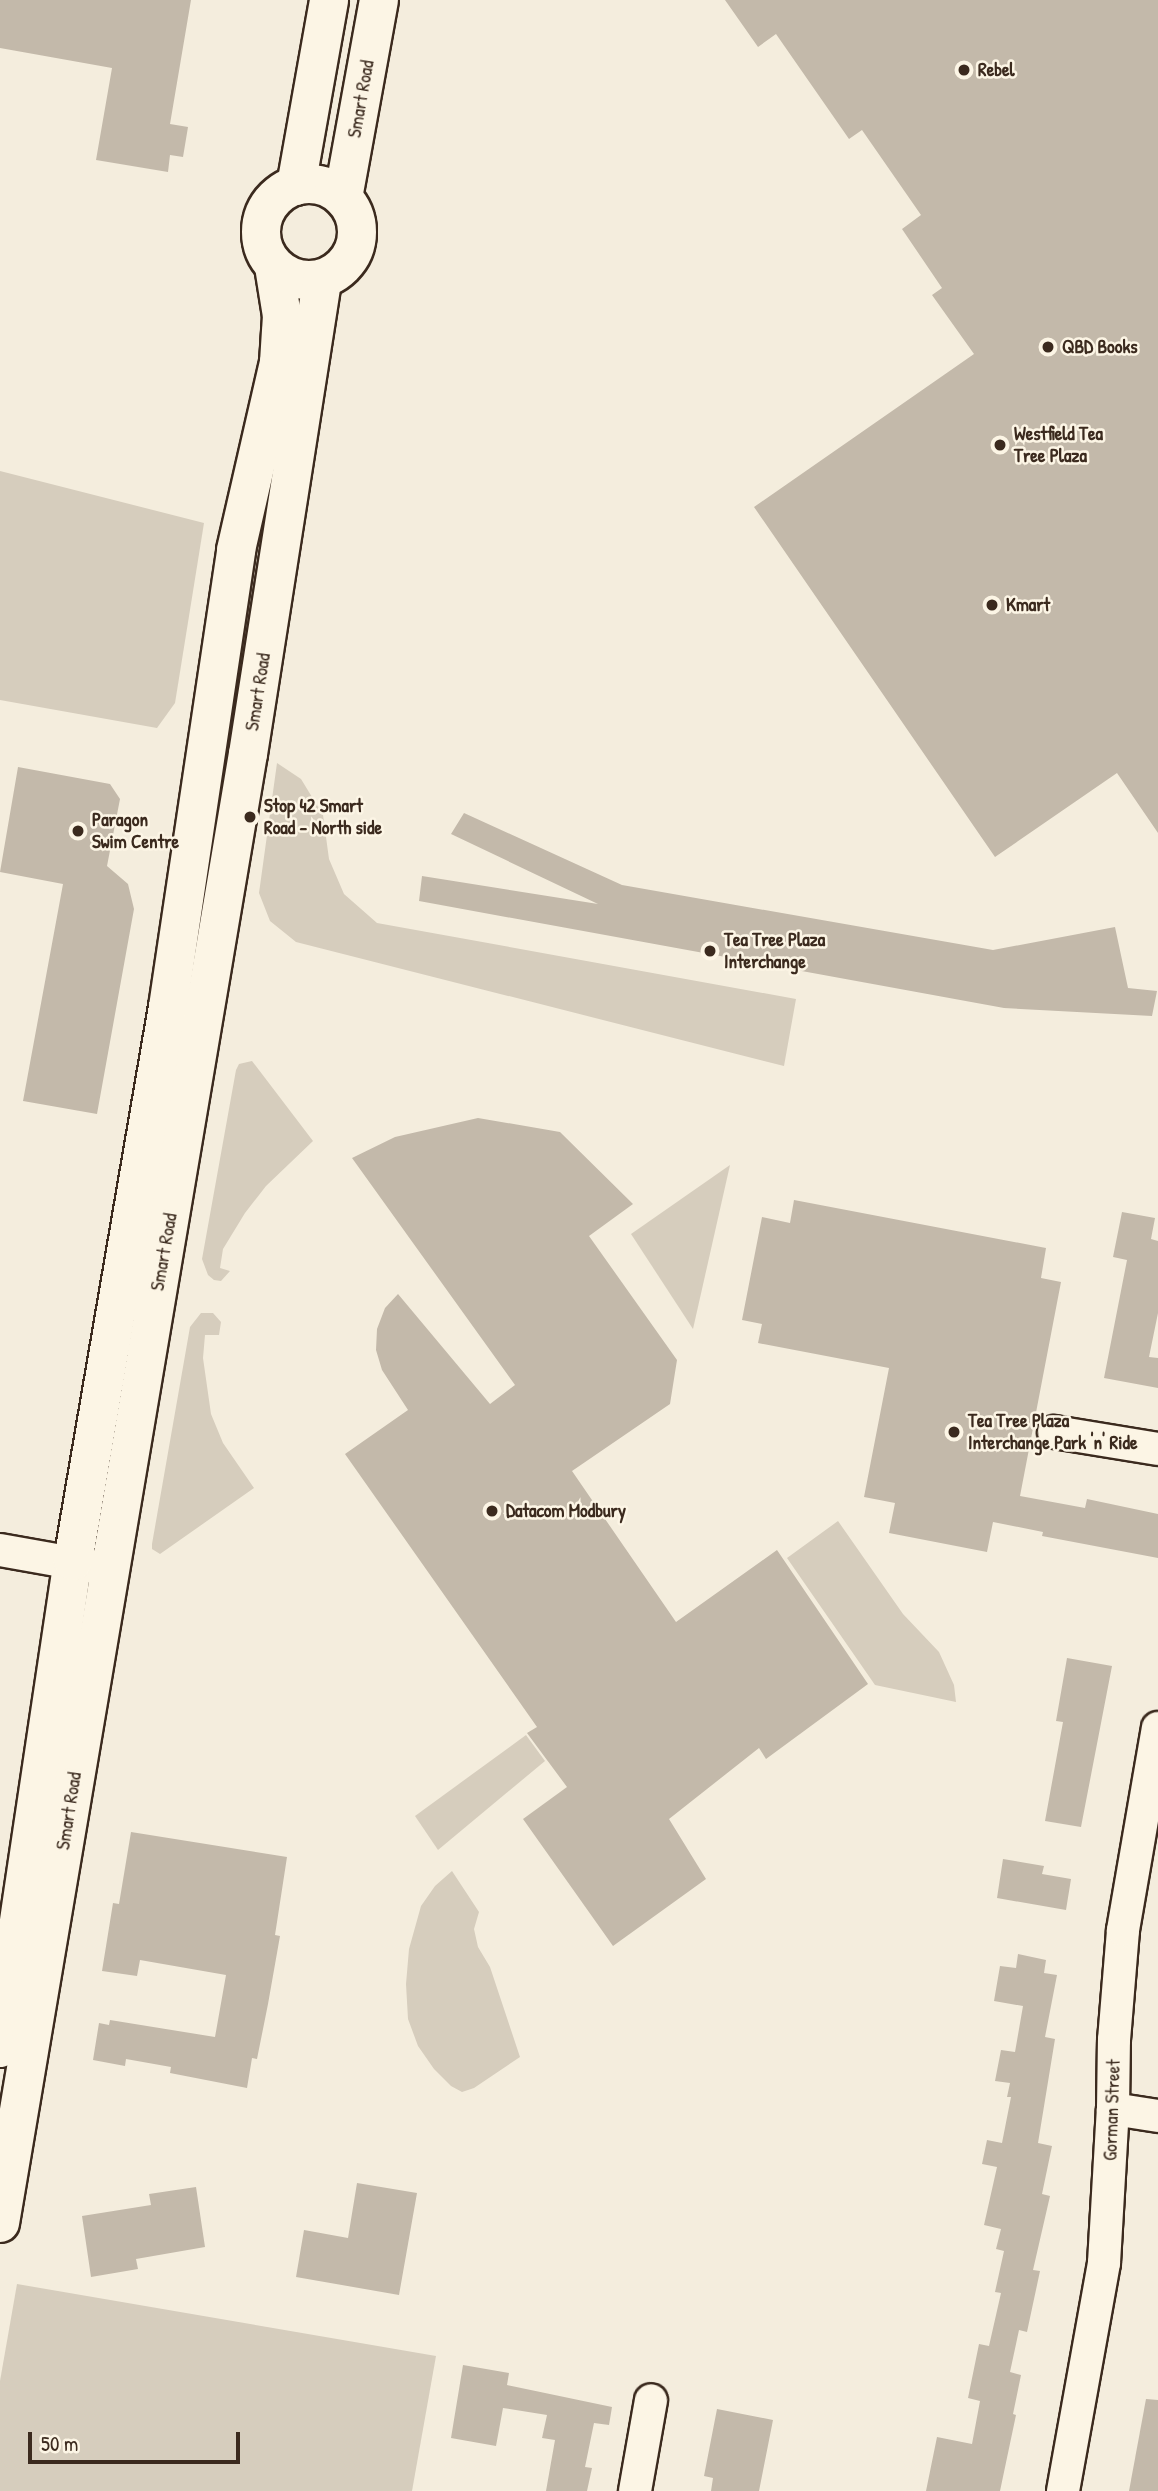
<!DOCTYPE html>
<html>
<head>
<meta charset="utf-8">
<style>
  body { margin:0 }
  #map { position:relative; width:1158px; height:2491px; overflow:hidden; background:#f4eddd; font-family:"Patrick Hand",sans-serif }
  div>[style] { position:absolute }
  [style*='--x'] { left:calc(var(--x)*1px); top:calc(var(--y)*1px); width:calc(var(--w)*1px); rotate:calc(var(--a)*1deg) }
  .green>* { inset:0; background:#d6cdbd }
  .building>* { inset:0; background:#c3b9aa }
  .roads { filter:drop-shadow(2px 0 #3b2a1e) drop-shadow(-2px 0 #3b2a1e) drop-shadow(0 2px #3b2a1e) drop-shadow(0 -2px #3b2a1e) }
  .minor>* { height:32px; margin:-16px; padding:0 16px; transform-origin:16px; border-radius:16px; background:#fcf5e5 }
  .secondary>* { height:38px; margin:-19px; padding:0 19px; transform-origin:19px; border-radius:19px; background:#fcf5e5 }
  .secondary>.ring { margin:-19px; padding:0; box-sizing:content-box; background:none; border:38px solid #fcf5e5; border-radius:50% }
  .dots>* { width:19px; height:19px; translate:-50% -50%; box-sizing:border-box; border:4px solid #fcf5e5; border-radius:50% }
  span { translate:-50% -50%; white-space:nowrap; text-align:center; line-height:1.15; -webkit-text-stroke:5px #fcf5e5; paint-order:stroke }
  .poi-label { font-size:19px; color:#3b2a1e; font-weight:700 }
  .left { translate:0 -50%; text-align:left }
  .street-label { font-size:19px; color:#3b2a1e }
  .scale { position:absolute; left:28px; top:2432px; width:212px; height:32px; box-sizing:border-box; border:4px solid #3b2a1e; border-top:0; padding-left:9px; font-size:21px; line-height:24px; white-space:nowrap; color:#3b2a1e; -webkit-text-stroke:5px #fcf5e5; paint-order:stroke }
</style>
</head>
<body>
<div id="map">
  <div class="green">
    <div style="clip-path:polygon(0 471px,204px 523px,175px 703px,157px 728px,0 700px)"></div>
    <div style="clip-path:polygon(277px 763px,301px 779px,323px 815px,329px 859px,344px 894px,377px 923px,796px 999px,784px 1066px,296px 942px,270px 921px,259px 893px)"></div>
    <div style="clip-path:polygon(252px 1061px,313px 1141px,266px 1186px,245px 1213px,223px 1249px,220px 1268px,230px 1271px,221px 1281px,214px 1280px,208px 1275px,202px 1259px,236px 1070px,239px 1064px)"></div>
    <div style="clip-path:polygon(730px 1165px,693px 1329px,631px 1234px)"></div>
    <div style="clip-path:polygon(201px 1313px,213px 1313px,221px 1322px,219px 1335px,205px 1335px,203px 1358px,211px 1414px,223px 1443px,254px 1488px,160px 1554px,152px 1549px,152px 1544px,190px 1327px)"></div>
    <div style="clip-path:polygon(838px 1521px,903px 1614px,939px 1652px,954px 1685px,956px 1702px,875px 1685px,787px 1558px)"></div>
    <div style="clip-path:polygon(526px 1735px,545px 1761px,438px 1850px,415px 1816px)"></div>
    <div style="clip-path:polygon(452px 1871px,479px 1912px,474px 1929px,478px 1947px,490px 1967px,520px 2057px,474px 2088px,462px 2092px,451px 2086px,434px 2069px,418px 2046px,408px 2019px,406px 1984px,409px 1949px,421px 1906px,435px 1886px)"></div>
    <div style="clip-path:polygon(17px 2284px,436px 2356px,412px 2491px,0 2491px,0 2381px)"></div>
  </div>
  <div class="building">
    <div style="clip-path:polygon(0 0,191px 0,170px 124px,188px 127px,183px 157px,170px 155px,168px 172px,96px 160px,112px 68px,0 48px)"></div>
    <div style="clip-path:polygon(725px 0,1158px 0,1158px 833px,1117px 773px,995px 857px,754px 507px,974px 354px,932px 295px,942px 288px,902px 229px,921px 215px,862px 130px,849px 139px,776px 34px,758px 47px)"></div>
    <div style="clip-path:polygon(18px 767px,110px 784px,120px 799px,107px 866px,128px 884px,134px 909px,97px 1114px,23px 1101px,63px 884px,0 872px)"></div>
    <div style="clip-path:polygon(464px 813px,622px 885px,993px 950px,1115px 927px,1128px 988px,1157px 991px,1152px 1016px,1004px 1008px,419px 901px,422px 876px,598px 904px,451px 834px)"></div>
    <div style="clip-path:polygon(478px 1118px,560px 1132px,633px 1204px,589px 1236px,677px 1360px,670px 1404px,572px 1471px,676px 1622px,777px 1550px,868px 1684px,766px 1759px,759px 1748px,669px 1819px,706px 1879px,613px 1946px,523px 1819px,567px 1787px,527px 1733px,537px 1727px,345px 1454px,408px 1410px,382px 1370px,376px 1350px,377px 1329px,385px 1308px,398px 1294px,490px 1404px,515px 1385px,352px 1158px,395px 1137px)"></div>
    <div style="clip-path:polygon(794px 1200px,1046px 1248px,1041px 1278px,1061px 1282px,1020px 1496px,1085px 1508px,1087px 1499px,1158px 1514px,1158px 1558px,1042px 1536px,1043px 1532px,993px 1522px,987px 1552px,889px 1533px,895px 1503px,864px 1497px,889px 1368px,758px 1343px,762px 1324px,742px 1320px,762px 1217px,790px 1223px)"></div>
    <div style="clip-path:polygon(1122px 1212px,1155px 1218px,1151px 1239px,1158px 1241px,1158px 1313px,1149px 1357px,1158px 1358px,1158px 1388px,1104px 1378px,1127px 1260px,1113px 1257px)"></div>
    <div style="clip-path:polygon(1067px 1658px,1112px 1666px,1081px 1827px,1045px 1821px,1063px 1722px,1056px 1721px)"></div>
    <div style="clip-path:polygon(131px 1832px,287px 1857px,275px 1935px,280px 1936px,268px 2004px,257px 2059px,252px 2058px,247px 2088px,170px 2073px,171px 2067px,126px 2059px,125px 2066px,93px 2060px,99px 2023px,109px 2025px,110px 2020px,215px 2037px,226px 1975px,140px 1960px,137px 1976px,102px 1971px,113px 1903px,119px 1904px)"></div>
    <div style="clip-path:polygon(1003px 1859px,1044px 1866px,1042px 1874px,1071px 1879px,1066px 1910px,997px 1898px)"></div>
    <div style="clip-path:polygon(1018px 1954px,1046px 1960px,1044px 1973px,1057px 1975px,1045px 2037px,1055px 2039px,1038px 2143px,1052px 2146px,1042px 2194px,1050px 2196px,1033px 2270px,1040px 2271px,1027px 2332px,1019px 2330px,1010px 2372px,1021px 2375px,1013px 2414px,1016px 2415px,1000px 2491px,926px 2491px,937px 2437px,972px 2444px,980px 2401px,968px 2398px,979px 2344px,989px 2346px,1001px 2293px,995px 2292px,1004px 2251px,996px 2249px,1001px 2229px,984px 2225px,997px 2167px,982px 2164px,987px 2140px,1002px 2143px,1011px 2097px,1007px 2097px,1010px 2083px,995px 2081px,1001px 2050px,1015px 2052px,1023px 2006px,994px 2001px,1000px 1966px,1016px 1968px)"></div>
    <div style="clip-path:polygon(357px 2183px,417px 2193px,399px 2295px,296px 2277px,304px 2230px,348px 2238px)"></div>
    <div style="clip-path:polygon(196px 2187px,205px 2247px,136px 2259px,138px 2269px,91px 2277px,82px 2216px,151px 2205px,149px 2194px)"></div>
    <div style="clip-path:polygon(463px 2365px,509px 2373px,507px 2385px,612px 2407px,609px 2425px,594px 2423px,585px 2467px,592px 2468px,587px 2491px,546px 2491px,555px 2440px,542px 2438px,547px 2415px,503px 2408px,496px 2446px,451px 2438px)"></div>
    <div style="clip-path:polygon(1146px 2399px,1158px 2400px,1158px 2491px,1129px 2491px)"></div>
    <div style="clip-path:polygon(717px 2409px,773px 2420px,759px 2491px,711px 2491px,713px 2478px,704px 2476px)"></div>
  </div>
  <div class="roads">
    <div class="minor">
      <div style="--x:1054;--y:1432;--w:105;--a:9.3"></div>
      <div style="--x:0;--y:1550;--w:97;--a:10.1"></div>
      <div style="--x:1113;--y:2109;--w:46;--a:8.8"></div>
      <div style="--x:635;--y:2491;--w:92;--a:-80"></div>
      <div style="--x:1063;--y:2491;--w:232;--a:-79.8"></div>
      <div style="--x:1104;--y:2263;--w:154;--a:-86.7"></div>
      <div style="--x:1113;--y:2109;--w:69;--a:-89.2"></div>
      <div style="--x:1114;--y:2040;--w:110;--a:-85.3"></div>
      <div style="--x:1123;--y:1930;--w:205;--a:-80.2"></div>
    </div>
    <div class="secondary">
      <div class="ring" style="left:261px;top:184px;width:58px;height:58px"></div>
      <div style="--x:296;--y:186;--w:189;--a:-79.9"></div>
      <div style="--x:343;--y:198;--w:201;--a:-79.7"></div>
      <div style="--x:0;--y:2048;--w:492;--a:-81.5"></div>
      <div style="--x:73;--y:1561;--w:562;--a:-80.27"></div>
      <div style="--x:168;--y:1007;--w:462;--a:-81.5"></div>
      <div style="--x:236;--y:550;--w:193;--a:-77.1"></div>
      <div style="--x:279;--y:362;--w:46;--a:-86.3"></div>
      <div style="--x:282;--y:316;--w:51;--a:-99.1"></div>
      <div style="--x:0;--y:2223;--w:1490;--a:-80.42"></div>
      <div style="--x:248;--y:754;--w:481;--a:-81.1"></div>
    </div>
  </div>
  <div class="dots">
    <div style="left:964px;top:70px;background:#3b2a1e"></div>
    <div style="left:1048px;top:347px;background:#3b2a1e"></div>
    <div style="left:1000px;top:445px;background:#3b2a1e"></div>
    <div style="left:992px;top:605px;background:#3b2a1e"></div>
    <div style="left:250px;top:817px;background:#3b2a1e"></div>
    <div style="left:78px;top:831px;background:#3b2a1e"></div>
    <div style="left:710px;top:951px;background:#3b2a1e"></div>
    <div style="left:954px;top:1432px;background:#3b2a1e"></div>
    <div style="left:492px;top:1511px;background:#3b2a1e"></div>
  </div>
  <div class="poi-label">
    <span class="left" style="left:978px;top:70px">Rebel</span>
    <span class="left" style="left:1062px;top:347px">QBD Books</span>
    <span class="left" style="left:1014px;top:445px">Westfield Tea<br>Tree Plaza</span>
    <span class="left" style="left:1006px;top:605px">Kmart</span>
    <span class="left" style="left:264px;top:817px">Stop 42 Smart<br>Road - North side</span>
    <span class="left" style="left:92px;top:831px">Paragon<br>Swim Centre</span>
    <span class="left" style="left:724px;top:951px">Tea Tree Plaza<br>Interchange</span>
    <span class="left" style="left:968px;top:1432px">Tea Tree Plaza<br>Interchange Park 'n' Ride</span>
    <span class="left" style="left:506px;top:1511px">Datacom Modbury</span>
  </div>
  <div class="street-label">
    <span style="left:361px;top:99px;rotate:-80deg">Smart Road</span>
    <span style="left:258px;top:692px;rotate:-81deg">Smart Road</span>
    <span style="left:164px;top:1252px;rotate:-80deg">Smart Road</span>
    <span style="left:69px;top:1811px;rotate:-81deg">Smart Road</span>
    <span style="left:1112px;top:2110px;rotate:-88deg">Gorman Street</span>
  </div>
  <div class="scale">50 m</div>
</div>
</body>
</html>
